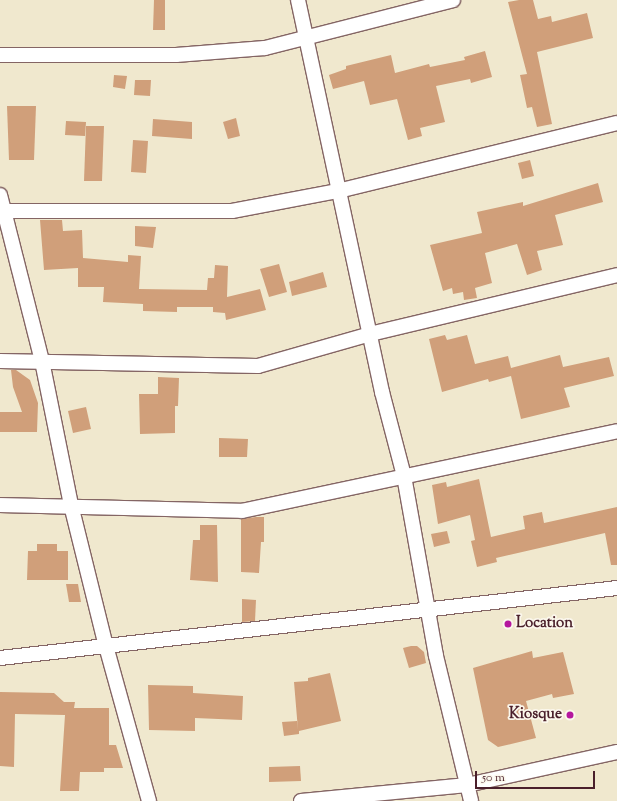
<!DOCTYPE html>
<html>
<head>
<meta charset="utf-8">
<style>
  body { margin:0 }
  #map { position:relative; width:617px; height:801px; overflow:hidden; background:#f0e8ce; font-family:"Sorts Mill Goudy",serif }
  div>[style] { position:absolute }
  [style*='--x'] { left:calc(var(--x)*1px); top:calc(var(--y)*1px); width:calc(var(--w)*1px); rotate:calc(var(--a)*1deg) }
  .building>* { inset:0; background:#d09f7a }
  .roads { filter:drop-shadow(1px 0 #846564) drop-shadow(-1px 0 #846564) drop-shadow(0 1px #846564) drop-shadow(0 -1px #846564) }
  .minor>* { height:14px; margin:-7px; padding:0 7px; transform-origin:7px; border-radius:7px; background:#fff }
  .dots>* { width:11px; height:11px; translate:-50% -50%; box-sizing:border-box; border:2px solid #fbf7ec; border-radius:50% }
  span { translate:-50% -50%; white-space:nowrap; text-align:center; line-height:1.15; -webkit-text-stroke:3.5px #fbf7ec; paint-order:stroke }
  .poi-label { font-size:15px; color:#4a1f2b; font-weight:700 }
  .left { translate:0 -50%; text-align:left }
  .right { translate:-100% -50%; text-align:right }
  .scale { position:absolute; left:475px; top:771px; width:120px; height:18px; box-sizing:border-box; border:2px solid #4a1f2b; border-top:0; padding-left:5px; font-size:12px; line-height:14px; white-space:nowrap; color:#4a1f2b; -webkit-text-stroke:3px #fbf7ec; paint-order:stroke }
</style>
</head>
<body>
<div id="map">
  <div class="building">
    <div style="clip-path:polygon(154px 0,165px 0,165px 30px,153px 30px)"></div>
    <div style="clip-path:polygon(519px 0,533px 0,538px 19px,551px 16px,552px 22px,587px 13px,593px 38px,537px 52px,552px 124px,537px 127px,532px 107px,527px 108px,520px 75px,527px 74px,508px 2px)"></div>
    <div style="clip-path:polygon(485px 51px,492px 77px,471px 83px,470px 79px,436px 86px,445px 122px,420px 128px,422px 136px,408px 140px,397px 99px,370px 105px,364px 81px,333px 89px,329px 75px,346px 69px,346px 66px,391px 55px,395px 73px,429px 64px,430px 67px,465px 60px,464px 57px)"></div>
    <div style="clip-path:polygon(114px 75px,127px 76px,125px 89px,113px 87px)"></div>
    <div style="clip-path:polygon(135px 80px,151px 80px,150px 96px,134px 95px)"></div>
    <div style="clip-path:polygon(7px 106px,36px 106px,34px 160px,9px 160px)"></div>
    <div style="clip-path:polygon(236px 118px,240px 136px,228px 139px,223px 122px)"></div>
    <div style="clip-path:polygon(153px 119px,192px 122px,192px 139px,152px 136px)"></div>
    <div style="clip-path:polygon(66px 121px,86px 122px,85px 136px,65px 135px)"></div>
    <div style="clip-path:polygon(86px 126px,104px 126px,102px 181px,84px 181px)"></div>
    <div style="clip-path:polygon(133px 140px,148px 141px,146px 173px,131px 172px)"></div>
    <div style="clip-path:polygon(530px 160px,534px 176px,522px 179px,518px 163px)"></div>
    <div style="clip-path:polygon(598px 183px,603px 202px,555px 215px,563px 245px,537px 251px,542px 270px,527px 275px,517px 244px,485px 253px,492px 283px,475px 288px,477px 298px,464px 300px,463px 292px,453px 294px,452px 288px,443px 291px,430px 245px,482px 233px,477px 212px,523px 202px,523px 206px)"></div>
    <div style="clip-path:polygon(40px 220px,62px 220px,63px 231px,82px 230px,83px 258px,128px 262px,128px 255px,141px 256px,139px 289px,207px 290px,208px 278px,214px 278px,215px 265px,228px 266px,227px 297px,260px 289px,266px 310px,226px 320px,225px 313px,213px 312px,213px 307px,177px 307px,177px 312px,143px 311px,143px 304px,103px 302px,104px 287px,78px 287px,78px 268px,44px 270px)"></div>
    <div style="clip-path:polygon(135px 226px,156px 227px,153px 248px,135px 246px)"></div>
    <div style="clip-path:polygon(279px 264px,287px 292px,269px 297px,260px 269px)"></div>
    <div style="clip-path:polygon(323px 272px,327px 287px,292px 296px,289px 282px)"></div>
    <div style="clip-path:polygon(445px 335px,447px 340px,467px 335px,475px 364px,508px 356px,511px 368px,560px 355px,563px 367px,609px 357px,614px 376px,564px 388px,570px 407px,521px 419px,511px 376px,489px 382px,488px 379px,442px 392px,429px 339px)"></div>
    <div style="clip-path:polygon(11px 370px,16px 370px,30px 380px,38px 403px,37px 432px,0 432px,0 412px,22px 412px,13px 387px)"></div>
    <div style="clip-path:polygon(158px 377px,179px 378px,178px 406px,175px 406px,175px 433px,140px 434px,139px 394px,158px 394px)"></div>
    <div style="clip-path:polygon(86px 407px,91px 429px,73px 433px,68px 411px)"></div>
    <div style="clip-path:polygon(219px 438px,248px 439px,247px 457px,219px 457px)"></div>
    <div style="clip-path:polygon(479px 479px,491px 537px,525px 529px,523px 516px,542px 512px,544px 523px,617px 507px,617px 565px,611px 565px,605px 533px,496px 558px,497px 562px,477px 567px,471px 541px,475px 540px,470px 515px,438px 524px,432px 485px,446px 482px,447px 487px)"></div>
    <div style="clip-path:polygon(256px 517px,264px 517px,264px 542px,261px 542px,259px 573px,241px 572px,241px 519px)"></div>
    <div style="clip-path:polygon(200px 525px,217px 525px,218px 582px,190px 580px,193px 540px,200px 540px)"></div>
    <div style="clip-path:polygon(447px 531px,450px 543px,434px 547px,431px 534px)"></div>
    <div style="clip-path:polygon(37px 544px,57px 544px,57px 551px,68px 551px,68px 580px,27px 580px,28px 551px,37px 551px)"></div>
    <div style="clip-path:polygon(66px 584px,78px 584px,81px 602px,69px 602px)"></div>
    <div style="clip-path:polygon(242px 599px,256px 600px,255px 621px,242px 622px)"></div>
    <div style="clip-path:polygon(411px 646px,417px 646px,424px 652px,426px 663px,409px 668px,403px 648px)"></div>
    <div style="clip-path:polygon(532px 651px,533px 658px,563px 652px,574px 694px,553px 698px,552px 694px,526px 701px,536px 738px,498px 747px,488px 740px,473px 668px)"></div>
    <div style="clip-path:polygon(330px 673px,341px 721px,299px 731px,299px 734px,284px 736px,282px 722px,297px 721px,298px 730px,294px 682px,308px 681px,308px 678px)"></div>
    <div style="clip-path:polygon(148px 685px,193px 686px,193px 693px,243px 696px,242px 720px,195px 718px,195px 731px,149px 730px)"></div>
    <div style="clip-path:polygon(0 692px,54px 693px,64px 702px,75px 702px,74px 708px,109px 708px,109px 745px,116px 745px,123px 768px,104px 768px,104px 772px,80px 772px,79px 791px,60px 791px,65px 715px,15px 714px,14px 767px,0 766px)"></div>
    <div style="clip-path:polygon(300px 766px,301px 781px,269px 782px,269px 767px)"></div>
  </div>
  <div class="roads">
    <div class="minor">
      <div style="--x:298;--y:0;--w:401;--a:77.9"></div>
      <div style="--x:382;--y:392;--w:87;--a:75.3"></div>
      <div style="--x:404;--y:476;--w:183;--a:79.9"></div>
      <div style="--x:436;--y:656;--w:149;--a:76.4"></div>
      <div style="--x:0;--y:55;--w:176;--a:0"></div>
      <div style="--x:176;--y:55;--w:89;--a:-4.5"></div>
      <div style="--x:265;--y:48;--w:194;--a:-14.3"></div>
      <div style="--x:0;--y:195;--w:171;--a:75.8"></div>
      <div style="--x:42;--y:361;--w:147;--a:78.6"></div>
      <div style="--x:71;--y:505;--w:145;--a:76.1"></div>
      <div style="--x:106;--y:646;--w:161;--a:74.5"></div>
      <div style="--x:0;--y:211;--w:232;--a:0"></div>
      <div style="--x:232;--y:211;--w:108;--a:-10.7"></div>
      <div style="--x:338;--y:191;--w:287;--a:-13.7"></div>
      <div style="--x:0;--y:361;--w:258;--a:1.1"></div>
      <div style="--x:258;--y:366;--w:116;--a:-15.9"></div>
      <div style="--x:370;--y:334;--w:254;--a:-13.4"></div>
      <div style="--x:0;--y:505;--w:242;--a:1.4"></div>
      <div style="--x:242;--y:511;--w:383;--a:-12"></div>
      <div style="--x:0;--y:658;--w:621;--a:-6.47"></div>
      <div style="--x:301;--y:801;--w:167;--a:-5.5"></div>
      <div style="--x:467;--y:785;--w:154;--a:-12.4"></div>
    </div>
  </div>
  <div class="dots">
    <div style="left:508px;top:624px;background:#b5179e"></div>
    <div style="left:570px;top:715px;background:#b5179e"></div>
  </div>
  <div class="poi-label">
    <span class="left" style="left:516px;top:624px">Location</span>
    <span class="right" style="left:562px;top:715px">Kiosque</span>
  </div>
  <div class="scale">50 m</div>
</div>
</body>
</html>
